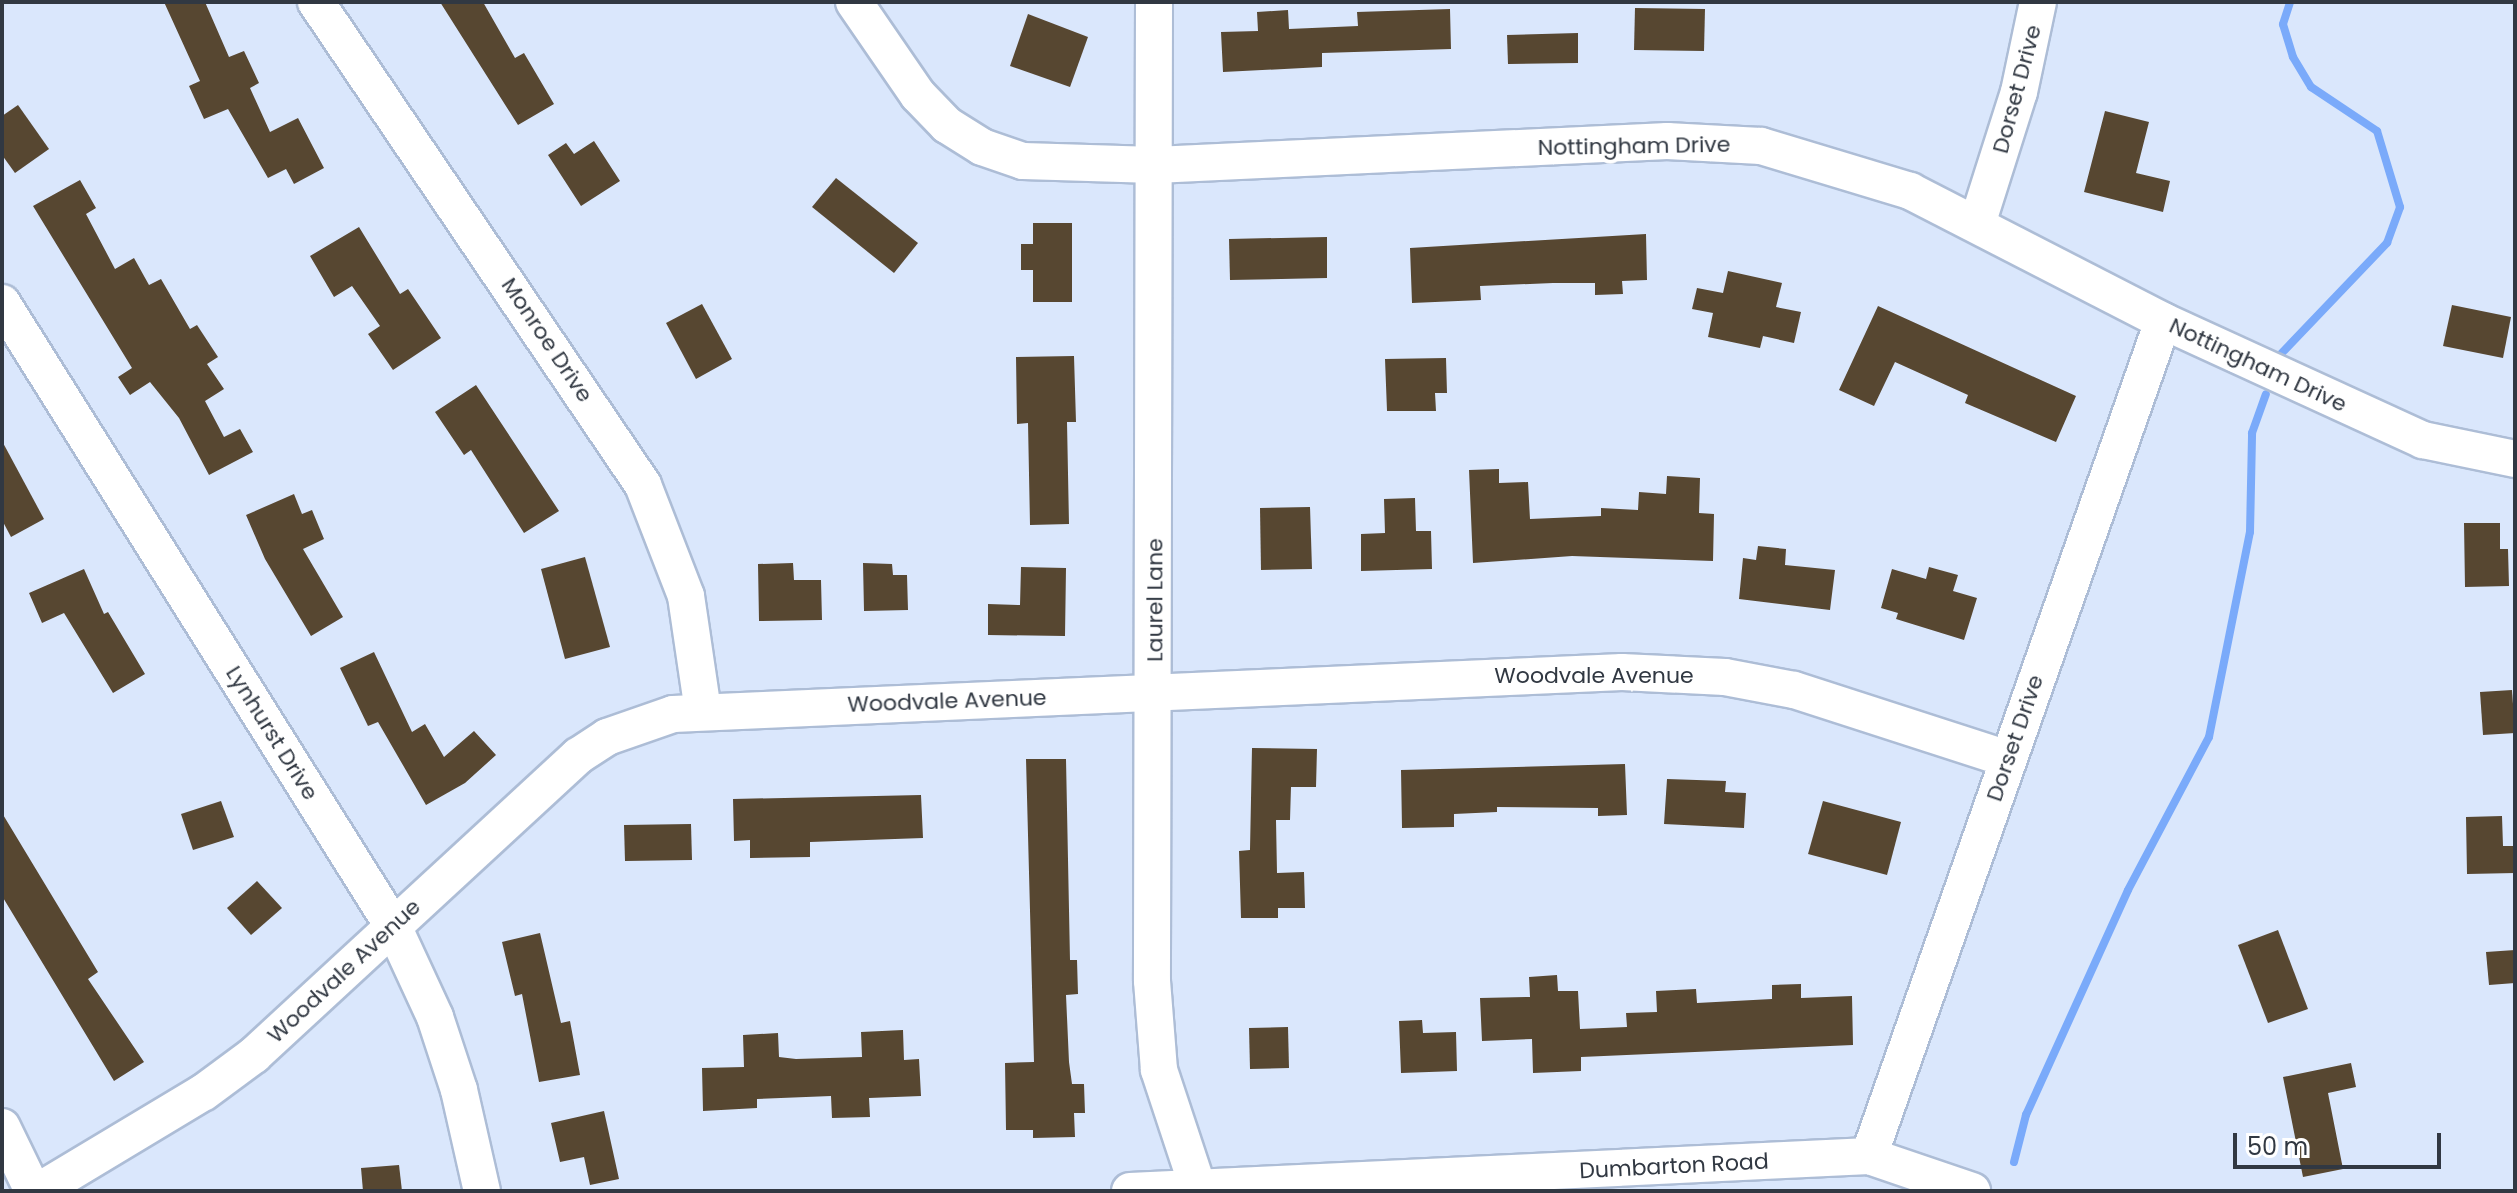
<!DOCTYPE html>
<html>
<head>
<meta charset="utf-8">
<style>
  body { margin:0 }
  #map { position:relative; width:2517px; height:1193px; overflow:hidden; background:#dae7fc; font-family:Poppins,sans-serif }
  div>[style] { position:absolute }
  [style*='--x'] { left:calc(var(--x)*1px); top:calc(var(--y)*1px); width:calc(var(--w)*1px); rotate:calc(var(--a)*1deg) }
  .stream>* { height:8px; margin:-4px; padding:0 4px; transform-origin:4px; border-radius:4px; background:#7aaafa }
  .building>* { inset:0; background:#574731 }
  .roads { filter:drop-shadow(2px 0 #adbdd6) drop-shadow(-2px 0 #adbdd6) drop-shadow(0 2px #adbdd6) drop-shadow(0 -2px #adbdd6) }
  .minor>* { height:36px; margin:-18px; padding:0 18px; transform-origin:18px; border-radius:18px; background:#fff }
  span { translate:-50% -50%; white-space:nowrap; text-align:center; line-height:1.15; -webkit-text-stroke:8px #fff; paint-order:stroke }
  .street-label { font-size:22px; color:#313842 }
  .frame { position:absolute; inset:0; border:4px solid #313842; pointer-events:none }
  .scale { position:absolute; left:2233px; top:1133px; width:208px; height:36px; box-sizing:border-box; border:4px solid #313842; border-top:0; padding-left:10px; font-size:24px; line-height:28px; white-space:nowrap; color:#313842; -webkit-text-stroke:6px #fff; paint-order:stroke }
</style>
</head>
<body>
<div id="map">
  <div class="stream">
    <div style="--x:2278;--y:357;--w:158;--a:-46.3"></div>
    <div style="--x:2387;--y:243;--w:38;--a:-70"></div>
    <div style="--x:2400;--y:207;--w:79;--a:-106.8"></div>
    <div style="--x:2377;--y:131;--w:79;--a:-146.3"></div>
    <div style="--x:2311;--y:87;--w:35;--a:-121"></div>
    <div style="--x:2293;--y:57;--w:34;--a:-107"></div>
    <div style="--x:2283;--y:24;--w:23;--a:-72"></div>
    <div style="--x:2014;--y:1162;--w:49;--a:-75.7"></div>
    <div style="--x:2026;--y:1115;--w:247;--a:-65.6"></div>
    <div style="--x:2128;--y:890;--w:173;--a:-62.1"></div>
    <div style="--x:2209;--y:737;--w:209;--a:-78.7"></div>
    <div style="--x:2250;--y:532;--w:99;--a:-88.8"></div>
    <div style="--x:2252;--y:433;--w:41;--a:-70.3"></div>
  </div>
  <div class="building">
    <div style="clip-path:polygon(164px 2px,205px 2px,229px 57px,244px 51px,259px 83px,250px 88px,270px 132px,298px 118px,324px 168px,294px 184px,286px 169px,268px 178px,228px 109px,204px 119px,189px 86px,200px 81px)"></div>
    <div style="clip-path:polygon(440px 2px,483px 2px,515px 58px,524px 53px,554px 104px,518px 125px)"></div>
    <div style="clip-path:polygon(1635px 8px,1705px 9px,1704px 51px,1634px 50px)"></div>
    <div style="clip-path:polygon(1450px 9px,1451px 49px,1322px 53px,1322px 67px,1223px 72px,1221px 32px,1258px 31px,1257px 12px,1288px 10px,1289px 29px,1358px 26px,1357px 12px)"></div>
    <div style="clip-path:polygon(1028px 14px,1088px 37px,1070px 87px,1010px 66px)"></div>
    <div style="clip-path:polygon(1578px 33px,1578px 63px,1508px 64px,1507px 35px)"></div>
    <div style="clip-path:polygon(18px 105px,49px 149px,15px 173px,2px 155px,2px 116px)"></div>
    <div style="clip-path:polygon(2105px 111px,2149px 122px,2136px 173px,2170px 181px,2163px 212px,2084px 192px)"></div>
    <div style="clip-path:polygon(594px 141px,620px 181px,581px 206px,548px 155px,566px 143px,574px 154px)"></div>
    <div style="clip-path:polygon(836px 178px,918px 243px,894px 273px,812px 207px)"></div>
    <div style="clip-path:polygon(80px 180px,96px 208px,86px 214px,115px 269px,134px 258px,149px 285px,161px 279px,190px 329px,197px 325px,218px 357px,207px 364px,224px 389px,205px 401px,224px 437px,240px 429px,253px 452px,209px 475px,179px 418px,150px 382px,130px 395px,118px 377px,132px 368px,33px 206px)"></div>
    <div style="clip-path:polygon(1033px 223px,1072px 223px,1072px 302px,1033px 302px,1033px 270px,1021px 270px,1021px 244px,1033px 244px)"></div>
    <div style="clip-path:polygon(359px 227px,400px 294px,408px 289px,441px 338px,393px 370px,368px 334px,380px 326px,352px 286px,334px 297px,310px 256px)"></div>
    <div style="clip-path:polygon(1646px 234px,1647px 280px,1622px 281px,1623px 294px,1595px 295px,1595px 283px,1553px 283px,1480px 286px,1481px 300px,1412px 303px,1410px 248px)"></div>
    <div style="clip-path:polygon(1327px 237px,1327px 278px,1230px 280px,1229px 239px)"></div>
    <div style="clip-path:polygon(1728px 271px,1782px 283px,1776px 307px,1801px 312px,1794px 343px,1763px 336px,1760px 348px,1708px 337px,1713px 313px,1692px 309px,1697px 288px,1723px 293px)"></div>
    <div style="clip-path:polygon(702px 304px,732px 359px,696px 379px,666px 323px)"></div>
    <div style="clip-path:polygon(2452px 305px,2511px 317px,2503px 358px,2443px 346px)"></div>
    <div style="clip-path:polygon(1878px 306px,2076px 396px,2056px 442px,1965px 403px,1968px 395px,1895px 362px,1874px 406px,1839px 390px)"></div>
    <div style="clip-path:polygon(1074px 356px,1076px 422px,1067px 422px,1069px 524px,1030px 525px,1028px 423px,1017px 424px,1016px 357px)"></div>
    <div style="clip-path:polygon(1446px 358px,1447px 393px,1435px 393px,1436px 411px,1387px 411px,1385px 359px)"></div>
    <div style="clip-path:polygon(476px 385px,559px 511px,524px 533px,471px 450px,464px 455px,435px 412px)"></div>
    <div style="clip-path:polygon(2px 441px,44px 519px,11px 537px,2px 520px)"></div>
    <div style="clip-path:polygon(1499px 469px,1499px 483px,1528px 482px,1530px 519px,1601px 516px,1601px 508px,1638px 510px,1639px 492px,1666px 494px,1667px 476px,1700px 478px,1699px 513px,1714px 514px,1713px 561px,1572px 556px,1473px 563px,1469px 470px)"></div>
    <div style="clip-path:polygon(294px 494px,302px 514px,312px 510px,324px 539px,303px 549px,343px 617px,311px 636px,265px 559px,246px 515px)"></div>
    <div style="clip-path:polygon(1415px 498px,1416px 531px,1431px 531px,1432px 569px,1361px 571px,1361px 534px,1385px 533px,1384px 499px)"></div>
    <div style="clip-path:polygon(1310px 507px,1312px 569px,1261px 570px,1260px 508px)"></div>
    <div style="clip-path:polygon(2464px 523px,2500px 523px,2500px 549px,2508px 549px,2509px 586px,2465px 587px)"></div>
    <div style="clip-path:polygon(1758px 546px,1786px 549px,1785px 565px,1835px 570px,1830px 610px,1739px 599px,1743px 558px,1756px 560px)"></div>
    <div style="clip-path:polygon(585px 557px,610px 647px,565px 659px,541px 569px)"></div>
    <div style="clip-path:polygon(793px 563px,794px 580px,821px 580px,822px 620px,759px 621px,758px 564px)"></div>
    <div style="clip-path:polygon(863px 563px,892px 564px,893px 575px,907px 575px,908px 610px,864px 611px)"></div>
    <div style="clip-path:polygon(1021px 567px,1066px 568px,1065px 636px,988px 635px,988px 604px,1020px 605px)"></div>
    <div style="clip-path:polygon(1929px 567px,1958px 575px,1953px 591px,1977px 598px,1964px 640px,1896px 619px,1898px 613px,1881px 608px,1892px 569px,1926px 579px)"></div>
    <div style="clip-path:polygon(84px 569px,104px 614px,108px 612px,145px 674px,113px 693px,64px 613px,42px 623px,29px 593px)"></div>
    <div style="clip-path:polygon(374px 652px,412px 732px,425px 724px,444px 757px,474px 731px,496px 755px,465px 783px,426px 805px,378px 722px,368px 726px,340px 668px)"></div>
    <div style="clip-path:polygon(2512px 690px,2515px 733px,2483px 735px,2480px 692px)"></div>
    <div style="clip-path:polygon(1252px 748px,1317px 749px,1316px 787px,1291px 787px,1290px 820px,1276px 820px,1277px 873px,1304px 872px,1305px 908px,1278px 908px,1278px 918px,1241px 918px,1239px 851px,1250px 850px)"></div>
    <div style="clip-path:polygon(1026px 759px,1066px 759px,1070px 960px,1077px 960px,1078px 994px,1066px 995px,1069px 1062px,1072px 1084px,1084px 1084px,1085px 1113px,1074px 1113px,1075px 1137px,1033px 1138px,1033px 1130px,1006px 1130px,1005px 1063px,1034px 1062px)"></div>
    <div style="clip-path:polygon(1625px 764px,1627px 815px,1598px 816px,1598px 808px,1497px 807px,1497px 812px,1454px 814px,1454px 827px,1402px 828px,1401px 770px)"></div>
    <div style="clip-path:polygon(1667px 779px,1726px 781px,1725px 792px,1746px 793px,1744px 828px,1664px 824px)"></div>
    <div style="clip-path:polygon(921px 795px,923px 838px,810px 842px,810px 857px,750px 858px,750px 840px,734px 841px,733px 799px)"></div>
    <div style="clip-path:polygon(221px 801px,234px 837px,193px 850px,181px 814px)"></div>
    <div style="clip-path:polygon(1823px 801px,1901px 822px,1887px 875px,1808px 854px)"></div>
    <div style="clip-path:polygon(2px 813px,98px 972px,88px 979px,144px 1062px,114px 1081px,2px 896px)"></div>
    <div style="clip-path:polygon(2502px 816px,2503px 846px,2515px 846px,2515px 873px,2467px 874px,2466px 817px)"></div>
    <div style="clip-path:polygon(691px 824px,692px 860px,625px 861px,624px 825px)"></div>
    <div style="clip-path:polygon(257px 881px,282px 908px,251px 935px,227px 908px)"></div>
    <div style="clip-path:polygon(2278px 930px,2308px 1009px,2268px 1023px,2238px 945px)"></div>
    <div style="clip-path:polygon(540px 933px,561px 1023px,570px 1021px,580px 1075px,539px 1082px,522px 994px,515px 996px,502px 942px)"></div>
    <div style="clip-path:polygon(2515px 950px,2515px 983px,2489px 985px,2486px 952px)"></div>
    <div style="clip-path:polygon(1557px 975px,1558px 991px,1578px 991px,1580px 1029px,1627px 1027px,1626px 1013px,1657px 1012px,1656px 991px,1696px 989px,1697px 1003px,1772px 999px,1772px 985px,1801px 984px,1801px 998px,1852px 996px,1853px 1045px,1581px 1057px,1581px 1071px,1533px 1073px,1532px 1039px,1482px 1041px,1480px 998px,1530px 997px,1529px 977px)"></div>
    <div style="clip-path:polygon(1422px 1020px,1423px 1033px,1456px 1032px,1457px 1071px,1401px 1073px,1399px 1021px)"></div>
    <div style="clip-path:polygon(1288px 1027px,1289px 1068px,1250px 1069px,1249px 1028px)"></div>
    <div style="clip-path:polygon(903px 1030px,904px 1060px,919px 1059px,921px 1096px,869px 1098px,870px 1117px,832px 1118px,831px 1096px,757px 1099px,757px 1108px,703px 1111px,702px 1068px,744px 1067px,743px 1035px,778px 1033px,779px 1057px,796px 1059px,862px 1057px,861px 1032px)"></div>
    <div style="clip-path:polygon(2351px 1063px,2356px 1087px,2328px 1093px,2343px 1169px,2303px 1177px,2283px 1077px)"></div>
    <div style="clip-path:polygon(604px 1111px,619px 1179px,590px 1185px,584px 1157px,560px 1162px,551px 1123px)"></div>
    <div style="clip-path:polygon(399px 1165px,402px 1191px,363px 1191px,361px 1168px)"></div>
  </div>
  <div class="roads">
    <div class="minor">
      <div style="--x:316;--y:2;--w:583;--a:55.9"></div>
      <div style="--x:643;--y:485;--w:119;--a:68.8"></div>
      <div style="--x:686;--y:596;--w:116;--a:81.6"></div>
      <div style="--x:854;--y:2;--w:113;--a:55.5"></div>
      <div style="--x:918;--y:95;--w:42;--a:46"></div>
      <div style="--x:947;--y:125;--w:41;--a:32.2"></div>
      <div style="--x:982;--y:147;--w:43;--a:18.9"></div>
      <div style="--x:1023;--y:161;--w:132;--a:1.7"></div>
      <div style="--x:1155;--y:165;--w:513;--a:-2.68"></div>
      <div style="--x:1667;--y:141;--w:94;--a:3"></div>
      <div style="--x:1761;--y:146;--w:156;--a:16.8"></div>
      <div style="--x:1910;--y:191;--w:284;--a:27.2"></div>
      <div style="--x:2163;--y:321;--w:286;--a:24.6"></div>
      <div style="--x:2423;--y:440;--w:94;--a:11.7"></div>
      <div style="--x:1154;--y:2;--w:979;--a:90.12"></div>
      <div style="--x:1152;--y:981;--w:89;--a:85.5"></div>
      <div style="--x:1159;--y:1070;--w:127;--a:71.7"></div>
      <div style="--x:1978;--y:221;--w:135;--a:-72.4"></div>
      <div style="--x:2019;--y:92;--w:92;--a:-78.1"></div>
      <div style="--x:2;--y:303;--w:736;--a:57.89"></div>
      <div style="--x:393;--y:926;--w:100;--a:65.2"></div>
      <div style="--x:435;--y:1017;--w:77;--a:71.8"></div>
      <div style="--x:459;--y:1090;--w:104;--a:77.2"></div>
      <div style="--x:2;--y:1127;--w:71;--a:64.2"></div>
      <div style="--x:1869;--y:1156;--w:885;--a:-70.6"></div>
      <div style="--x:39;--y:1191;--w:192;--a:-31"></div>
      <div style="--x:204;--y:1092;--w:62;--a:-36.5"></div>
      <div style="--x:254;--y:1055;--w:441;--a:-42.7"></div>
      <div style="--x:578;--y:756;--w:35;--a:-33"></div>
      <div style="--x:607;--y:737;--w:70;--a:-19.2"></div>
      <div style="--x:673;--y:714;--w:950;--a:-2.53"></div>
      <div style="--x:1622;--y:672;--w:103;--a:2.8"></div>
      <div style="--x:1725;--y:677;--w:70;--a:10.7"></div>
      <div style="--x:1794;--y:690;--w:225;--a:17.9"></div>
      <div style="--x:1130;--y:1191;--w:740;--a:-2.71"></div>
      <div style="--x:1869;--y:1156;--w:109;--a:18.8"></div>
    </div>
  </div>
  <div class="street-label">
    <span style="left:2017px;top:89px;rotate:-75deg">Dorset Drive</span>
    <span style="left:1634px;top:146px;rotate:-1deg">Nottingham Drive</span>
    <span style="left:547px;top:340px;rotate:56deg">Monroe Drive</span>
    <span style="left:2258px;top:365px;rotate:25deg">Nottingham Drive</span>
    <span style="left:1155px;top:600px;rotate:-90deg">Laurel Lane</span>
    <span style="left:1594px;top:676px">Woodvale Avenue</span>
    <span style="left:947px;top:701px;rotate:-2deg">Woodvale Avenue</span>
    <span style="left:272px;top:733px;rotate:58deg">Lynhurst Drive</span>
    <span style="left:2015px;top:738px;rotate:-71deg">Dorset Drive</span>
    <span style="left:344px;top:971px;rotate:-43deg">Woodvale Avenue</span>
    <span style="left:1674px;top:1166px;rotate:-3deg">Dumbarton Road</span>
  </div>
  <div class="frame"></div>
  <div class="scale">50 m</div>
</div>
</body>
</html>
